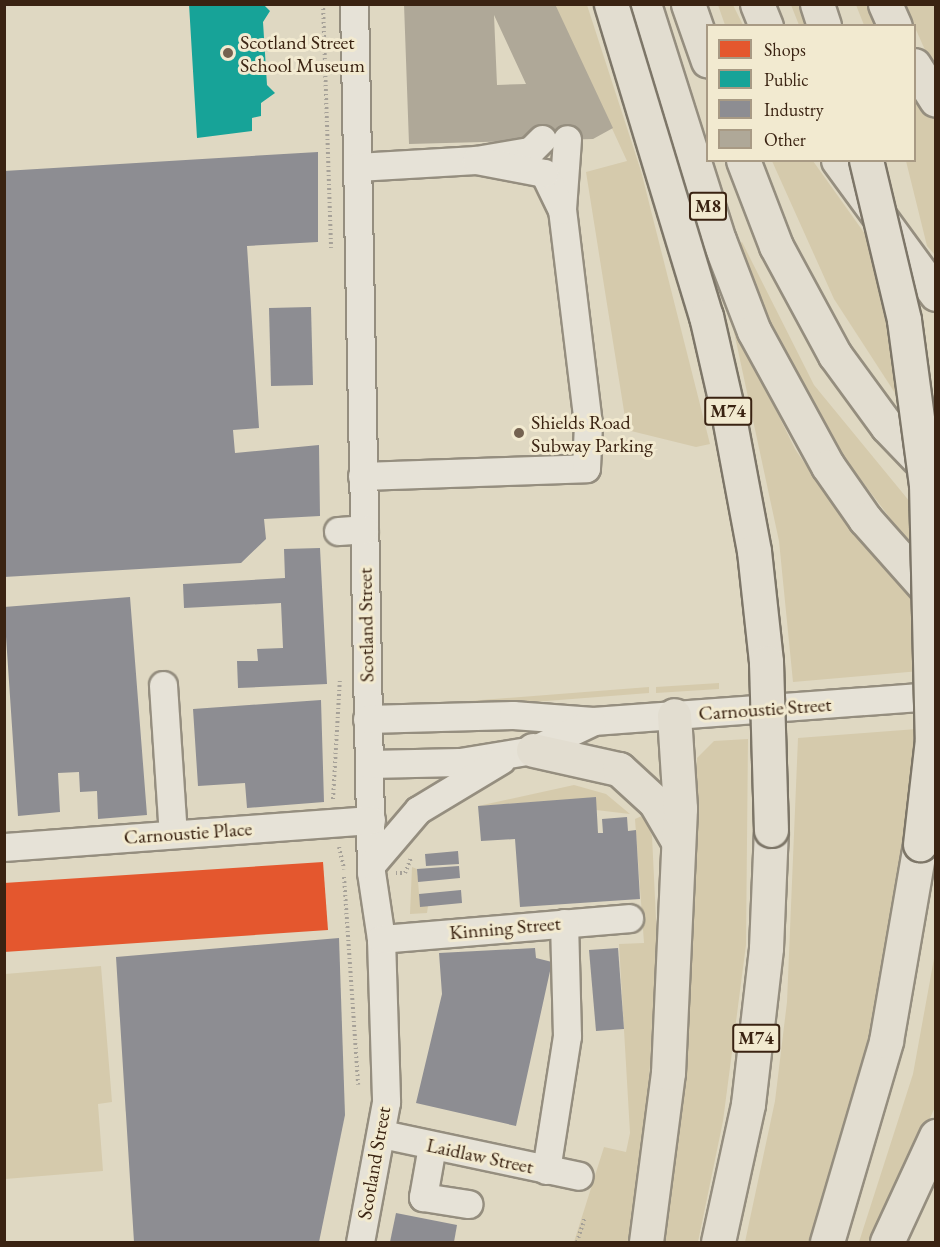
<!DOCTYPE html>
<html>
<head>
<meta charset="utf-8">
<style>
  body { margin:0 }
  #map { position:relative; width:940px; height:1247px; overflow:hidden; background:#dfd8c2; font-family:"EB Garamond",serif }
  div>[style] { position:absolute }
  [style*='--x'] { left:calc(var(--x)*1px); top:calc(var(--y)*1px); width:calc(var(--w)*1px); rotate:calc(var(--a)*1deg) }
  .green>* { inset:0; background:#d5caac }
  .shops>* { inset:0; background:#e4572e }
  .public>* { inset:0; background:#17a398 }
  .industry>* { inset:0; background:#8d8d92 }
  .building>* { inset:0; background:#afa898 }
  .path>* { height:4px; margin-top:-2px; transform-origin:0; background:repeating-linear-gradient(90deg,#a6a198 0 1.5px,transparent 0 4.5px) }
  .roads { filter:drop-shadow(2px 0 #958e7f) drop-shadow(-2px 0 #958e7f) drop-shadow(0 2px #958e7f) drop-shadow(0 -2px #958e7f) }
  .minor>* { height:27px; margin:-13.5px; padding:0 13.5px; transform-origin:13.5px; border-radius:13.5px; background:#e6e2d7 }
  .highway>* { height:33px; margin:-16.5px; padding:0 16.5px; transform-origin:16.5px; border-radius:16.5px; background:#e2ddd0 }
  .bridges { filter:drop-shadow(2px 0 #7d7668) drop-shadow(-2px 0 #7d7668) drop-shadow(0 2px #7d7668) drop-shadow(0 -2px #7d7668) }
  .highway-bridge>* { height:33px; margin:-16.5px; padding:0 16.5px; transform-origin:16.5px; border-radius:16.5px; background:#e2ddd0 }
  .dots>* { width:16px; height:16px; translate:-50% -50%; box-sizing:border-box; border:3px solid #f2ead0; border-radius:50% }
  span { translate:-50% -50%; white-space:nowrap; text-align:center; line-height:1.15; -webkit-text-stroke:6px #f2ead0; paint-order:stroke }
  .shield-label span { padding:2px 4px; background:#f2ead0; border:2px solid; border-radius:4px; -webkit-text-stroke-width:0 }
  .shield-label { font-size:18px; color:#3a2312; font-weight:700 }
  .poi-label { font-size:20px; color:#3a2312 }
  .left { translate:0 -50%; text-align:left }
  .street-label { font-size:20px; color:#3a2312 }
  .frame { position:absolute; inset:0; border:6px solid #3a2312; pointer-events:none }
  .legend { position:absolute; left:706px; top:24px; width:210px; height:138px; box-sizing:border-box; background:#f2ead0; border:2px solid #a89a84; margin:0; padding:8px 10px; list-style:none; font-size:18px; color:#3a2312 }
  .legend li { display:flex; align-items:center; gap:12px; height:30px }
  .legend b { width:30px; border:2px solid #a89a84 }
</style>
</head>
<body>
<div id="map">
  <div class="green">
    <div style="clip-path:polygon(555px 5px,587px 5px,641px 171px,710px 444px,696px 447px,627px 430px,586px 172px,627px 161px)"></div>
    <div style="clip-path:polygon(718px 5px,733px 5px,743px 25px,725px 25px)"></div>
    <div style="clip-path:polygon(791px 5px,804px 5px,811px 25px,799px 25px)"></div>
    <div style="clip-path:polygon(856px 5px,877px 5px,887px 25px,864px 25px)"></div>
    <div style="clip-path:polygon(905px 5px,935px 5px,935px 65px,925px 50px)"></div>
    <div style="clip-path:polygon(915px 83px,935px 118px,935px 255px,927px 246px,906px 161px,914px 160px)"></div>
    <div style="clip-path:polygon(772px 161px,813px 161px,880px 255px,906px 410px,834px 299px)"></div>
    <div style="clip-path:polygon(742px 242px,814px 385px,915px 508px,918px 555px,830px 439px,800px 387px,766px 317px,738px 245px)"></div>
    <div style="clip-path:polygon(731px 318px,795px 449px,842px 519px,920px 598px,920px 671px,793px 682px,779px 541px)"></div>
    <div style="clip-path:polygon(719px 683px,719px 689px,656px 693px,656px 687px)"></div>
    <div style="clip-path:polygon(649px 687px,649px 693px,443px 709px,443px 703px)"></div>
    <div style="clip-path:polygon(917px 729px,886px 988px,811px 1242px,745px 1242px,775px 1101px,787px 1002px,798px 738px)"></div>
    <div style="clip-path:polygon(748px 739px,746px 945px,723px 1121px,698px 1242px,661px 1242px,687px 776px,696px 776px,697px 758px,714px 741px)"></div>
    <div style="clip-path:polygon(574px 785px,606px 794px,630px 814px,596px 810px,595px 798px,478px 806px)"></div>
    <div style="clip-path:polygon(644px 815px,652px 836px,657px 940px,647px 1118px,635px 1213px,629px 1242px,574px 1242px,604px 1147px,626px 1152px,630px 1133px,619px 944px,644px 943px,635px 819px)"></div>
    <div style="clip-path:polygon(412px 867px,417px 869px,420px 906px,428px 906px,427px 913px,410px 914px)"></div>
    <div style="clip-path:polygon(935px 953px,935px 1107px,874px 1242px,859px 1242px,913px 1074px)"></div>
    <div style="clip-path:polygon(101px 966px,112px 1102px,98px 1104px,103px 1171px,5px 1179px,5px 974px)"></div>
  </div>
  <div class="shops">
    <div style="clip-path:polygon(323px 862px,328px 930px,4px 952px,4px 883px)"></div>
  </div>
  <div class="public">
    <div style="clip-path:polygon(189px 4px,263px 4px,270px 11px,263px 22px,267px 85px,275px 93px,261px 103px,261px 116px,252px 118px,252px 131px,197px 138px)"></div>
  </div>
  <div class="industry">
    <div style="clip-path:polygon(318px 152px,318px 242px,247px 246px,259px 428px,233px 430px,235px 453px,319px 445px,320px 516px,264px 519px,266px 539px,241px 563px,4px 577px,4px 171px)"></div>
    <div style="clip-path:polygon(311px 307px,313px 385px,271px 386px,269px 308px)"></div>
    <div style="clip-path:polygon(320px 548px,327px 684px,238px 688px,237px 661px,258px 661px,257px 649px,283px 648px,281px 603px,184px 608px,183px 584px,285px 578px,284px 549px)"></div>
    <div style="clip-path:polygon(130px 597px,147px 815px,98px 819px,97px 791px,80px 792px,79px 772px,58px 773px,60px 812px,18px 816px,4px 607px)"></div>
    <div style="clip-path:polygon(321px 700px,324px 802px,247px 808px,245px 783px,198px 786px,193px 709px)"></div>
    <div style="clip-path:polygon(596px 797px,598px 833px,603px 833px,602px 819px,627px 817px,628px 831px,636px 830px,640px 899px,520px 907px,515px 839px,481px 841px,478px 806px)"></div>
    <div style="clip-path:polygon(458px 851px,459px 864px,426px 866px,425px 854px)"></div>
    <div style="clip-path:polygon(459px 866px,460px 878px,418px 882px,417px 869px)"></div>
    <div style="clip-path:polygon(461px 890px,462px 903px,420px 907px,419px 894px)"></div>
    <div style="clip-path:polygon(339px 938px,345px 1115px,319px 1242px,134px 1242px,116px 957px)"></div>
    <div style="clip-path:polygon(535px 948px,536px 958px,552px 962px,516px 1126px,416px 1103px,442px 994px,439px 953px)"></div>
    <div style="clip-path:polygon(618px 948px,624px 1029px,596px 1031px,589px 950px)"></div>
    <div style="clip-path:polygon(396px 1213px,457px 1225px,454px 1242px,390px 1242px)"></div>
  </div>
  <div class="building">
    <div style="clip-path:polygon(evenodd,404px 4px,555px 4px,613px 128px,593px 139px,409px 144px,404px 4px,494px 15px,526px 84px,497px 85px,494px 15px)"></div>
  </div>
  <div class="path">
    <div style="--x:323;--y:4;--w:244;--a:88.1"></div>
    <div style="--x:333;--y:799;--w:121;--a:-86.7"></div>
    <div style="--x:339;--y:847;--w:23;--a:77"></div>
    <div style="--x:396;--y:873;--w:9;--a:0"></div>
    <div style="--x:405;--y:873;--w:16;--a:-68"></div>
    <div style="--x:344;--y:877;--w:208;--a:86.1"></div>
    <div style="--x:577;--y:1242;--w:25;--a:-72"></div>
  </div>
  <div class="roads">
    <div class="minor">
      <div style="--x:354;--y:4;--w:868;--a:88.88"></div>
      <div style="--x:371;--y:872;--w:68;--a:81.5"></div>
      <div style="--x:381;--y:939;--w:163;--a:88.2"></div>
      <div style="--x:386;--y:1102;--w:142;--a:100.5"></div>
      <div style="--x:357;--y:167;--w:119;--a:-3.4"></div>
      <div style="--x:476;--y:160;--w:55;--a:-9.5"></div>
      <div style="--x:530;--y:151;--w:17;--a:-45"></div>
      <div style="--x:562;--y:209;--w:70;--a:-85.9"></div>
      <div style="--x:362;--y:476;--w:224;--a:-2"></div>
      <div style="--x:586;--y:468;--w:44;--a:-87.4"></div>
      <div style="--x:588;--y:424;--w:216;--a:-96.9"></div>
      <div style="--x:562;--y:210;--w:41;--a:-115.9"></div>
      <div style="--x:544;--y:173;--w:69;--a:-169.2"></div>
      <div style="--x:338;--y:531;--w:26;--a:-4"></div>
      <div style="--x:163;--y:685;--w:149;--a:86.2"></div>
      <div style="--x:367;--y:719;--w:146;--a:-1.6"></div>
      <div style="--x:513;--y:715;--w:80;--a:4.3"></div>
      <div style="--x:593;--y:721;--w:344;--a:-4.2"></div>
      <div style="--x:369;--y:764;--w:91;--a:-1.3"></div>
      <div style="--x:460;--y:762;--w:74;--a:-9.3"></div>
      <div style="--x:533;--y:750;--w:65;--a:-25.4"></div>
      <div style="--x:4;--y:847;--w:368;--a:-4.2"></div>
      <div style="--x:371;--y:865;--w:72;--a:-49.5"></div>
      <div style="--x:418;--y:810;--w:97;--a:-31.1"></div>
      <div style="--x:381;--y:939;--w:249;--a:-4.8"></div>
      <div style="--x:382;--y:1134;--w:201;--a:12"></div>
      <div style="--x:432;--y:1146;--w:52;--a:100"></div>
      <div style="--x:423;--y:1197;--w:46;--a:8.8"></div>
      <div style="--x:546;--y:1170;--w:136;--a:-81.1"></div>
      <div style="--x:567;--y:1036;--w:113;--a:-91.5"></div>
    </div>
    <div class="highway">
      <div style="--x:644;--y:4;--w:248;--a:72.4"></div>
      <div style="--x:719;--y:240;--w:97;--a:69"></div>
      <div style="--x:754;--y:331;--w:154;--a:61.3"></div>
      <div style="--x:828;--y:466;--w:65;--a:55.1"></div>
      <div style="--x:865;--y:519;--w:107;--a:48.4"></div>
      <div style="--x:688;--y:4;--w:60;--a:70.7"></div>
      <div style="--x:757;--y:4;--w:24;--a:68"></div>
      <div style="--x:817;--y:4;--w:23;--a:72"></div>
      <div style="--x:885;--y:4;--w:24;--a:66"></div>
      <div style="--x:914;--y:65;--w:41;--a:57.8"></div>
      <div style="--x:743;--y:160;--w:92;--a:69"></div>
      <div style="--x:776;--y:246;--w:124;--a:61.6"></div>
      <div style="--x:835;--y:355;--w:88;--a:53.8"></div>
      <div style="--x:887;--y:426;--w:68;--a:46.2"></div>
      <div style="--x:838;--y:160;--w:166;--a:53.8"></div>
      <div style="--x:533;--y:750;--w:88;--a:12.5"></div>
      <div style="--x:619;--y:769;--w:49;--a:42.5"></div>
      <div style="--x:655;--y:802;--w:42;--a:59.7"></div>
      <div style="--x:646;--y:1242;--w:170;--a:-82.6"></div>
      <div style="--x:668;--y:1073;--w:265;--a:-87.4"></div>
      <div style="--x:680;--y:808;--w:93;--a:-93.7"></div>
      <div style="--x:718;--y:1242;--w:141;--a:-77.7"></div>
      <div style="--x:748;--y:1104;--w:157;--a:-83.4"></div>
      <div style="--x:766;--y:948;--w:118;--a:-87.6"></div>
      <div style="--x:827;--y:1242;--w:209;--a:-73.6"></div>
      <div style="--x:886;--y:1041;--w:200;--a:-80.2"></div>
      <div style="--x:887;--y:1242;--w:117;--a:-65.2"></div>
    </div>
  </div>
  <div class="bridges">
    <div class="highway-bridge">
      <div style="--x:611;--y:4;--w:326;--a:73.1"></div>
      <div style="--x:706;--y:316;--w:98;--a:77.1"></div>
      <div style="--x:728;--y:412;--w:141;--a:79.4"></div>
      <div style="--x:754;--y:551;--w:112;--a:83.8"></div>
      <div style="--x:766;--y:662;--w:168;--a:88.3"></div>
      <div style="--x:866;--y:160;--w:164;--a:76.6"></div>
      <div style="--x:904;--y:320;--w:165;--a:82.4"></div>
      <div style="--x:926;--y:484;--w:255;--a:88.7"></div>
      <div style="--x:932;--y:739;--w:106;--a:96.5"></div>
    </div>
  </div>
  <div class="dots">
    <div style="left:228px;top:53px;background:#746250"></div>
    <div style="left:519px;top:433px;background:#746250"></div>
  </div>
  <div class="shield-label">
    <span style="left:708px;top:206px">M8</span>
    <span style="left:728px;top:411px">M74</span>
    <span style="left:756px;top:1038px">M74</span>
  </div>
  <div class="poi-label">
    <span class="left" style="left:240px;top:54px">Scotland Street<br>School Museum</span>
    <span class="left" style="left:531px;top:434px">Shields Road<br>Subway Parking</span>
  </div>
  <div class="street-label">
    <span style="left:366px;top:625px;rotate:-91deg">Scotland Street</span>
    <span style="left:765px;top:709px;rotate:-4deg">Carnoustie Street</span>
    <span style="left:188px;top:833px;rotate:-4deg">Carnoustie Place</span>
    <span style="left:505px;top:928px;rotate:-5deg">Kinning Street</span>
    <span style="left:480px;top:1156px;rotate:12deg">Laidlaw Street</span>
    <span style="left:374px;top:1163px;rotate:-80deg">Scotland Street</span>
  </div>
  <div class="frame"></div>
  <ul class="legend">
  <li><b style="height:16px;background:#e4572e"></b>Shops</li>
  <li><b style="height:16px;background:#17a398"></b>Public</li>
  <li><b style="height:16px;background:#8d8d92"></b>Industry</li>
  <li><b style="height:16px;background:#afa898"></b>Other</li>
  </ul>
</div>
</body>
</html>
